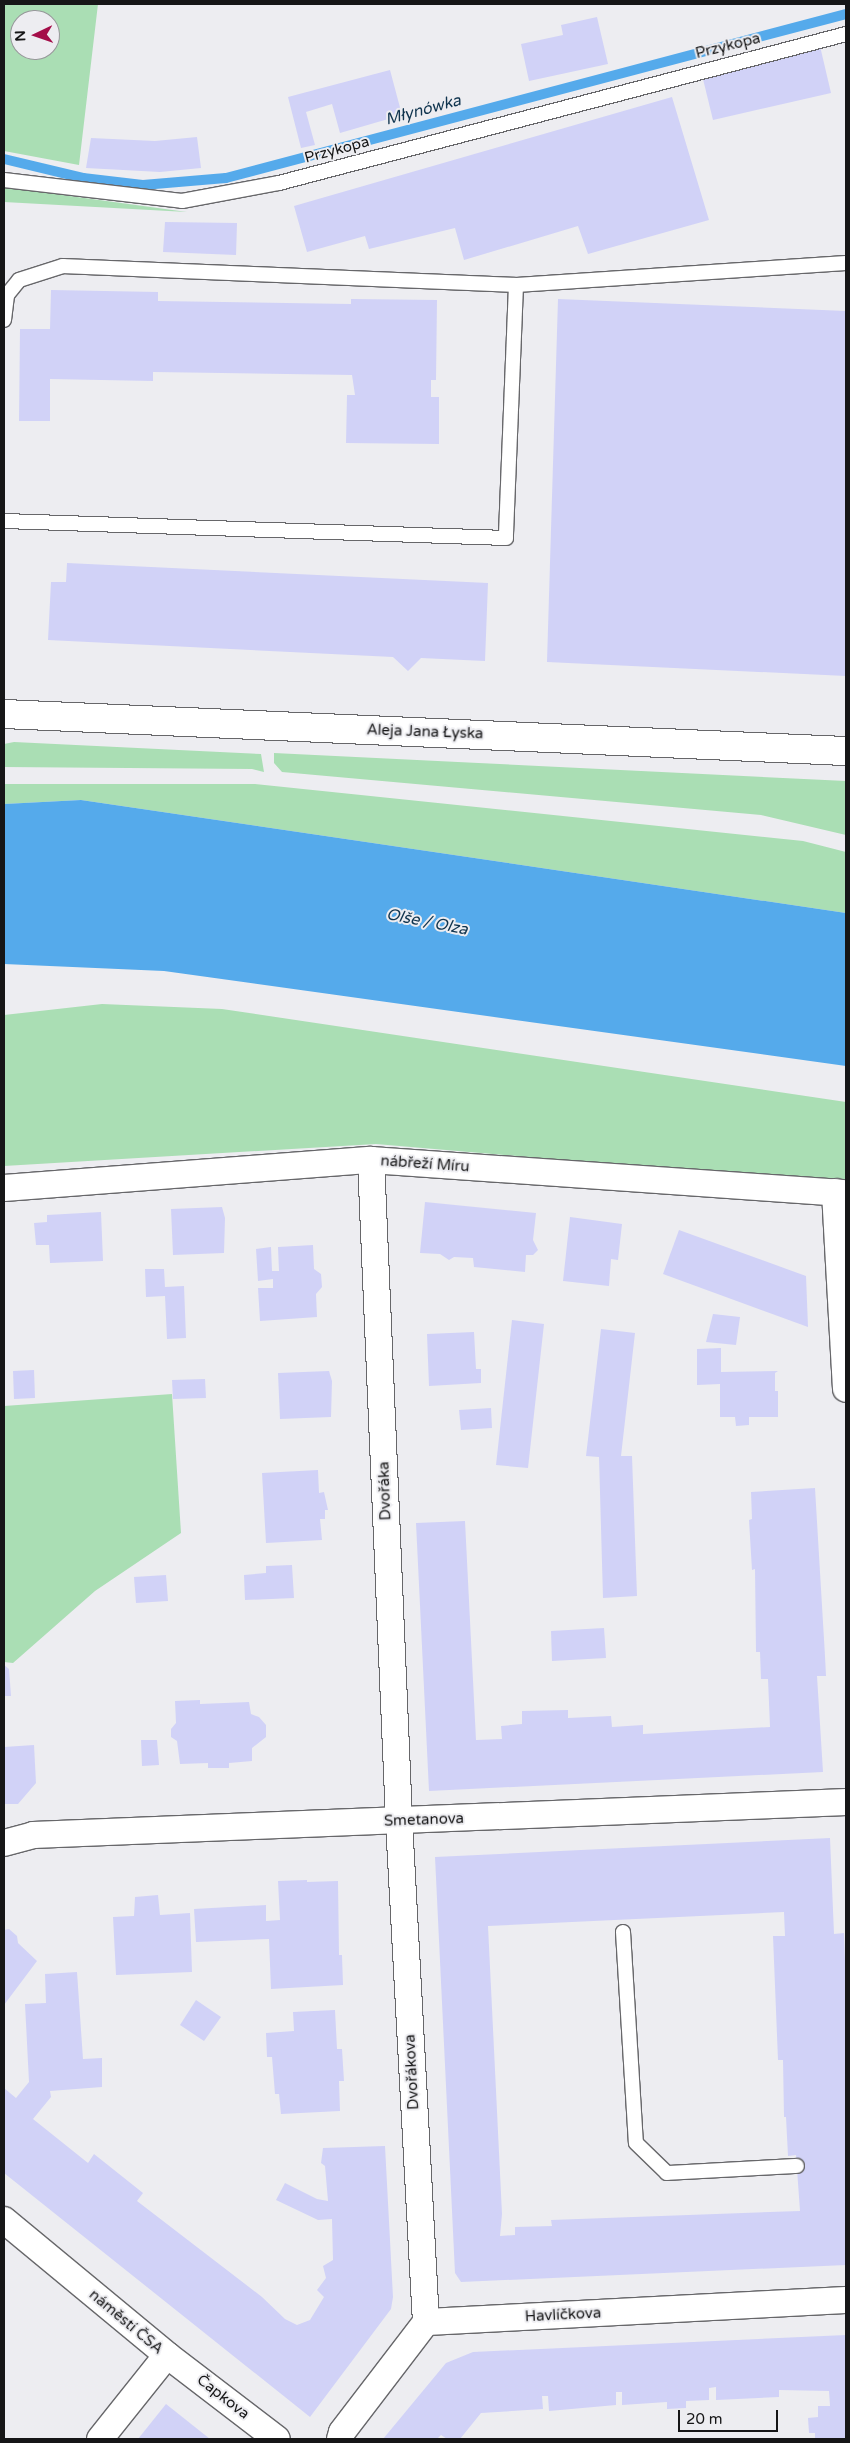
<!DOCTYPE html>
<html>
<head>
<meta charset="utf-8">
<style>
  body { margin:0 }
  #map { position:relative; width:850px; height:2443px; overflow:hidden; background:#ededf1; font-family:"Varela Round",sans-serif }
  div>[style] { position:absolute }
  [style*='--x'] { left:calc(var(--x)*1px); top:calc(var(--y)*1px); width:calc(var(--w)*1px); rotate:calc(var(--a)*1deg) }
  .green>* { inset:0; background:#aadeb4 }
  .water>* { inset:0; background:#55aaeb }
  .stream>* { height:10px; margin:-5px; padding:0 5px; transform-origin:5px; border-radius:5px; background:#55aaeb }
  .building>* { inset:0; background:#d1d2f7 }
  .roads { filter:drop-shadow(1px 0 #67676a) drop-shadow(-1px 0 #67676a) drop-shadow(0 1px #67676a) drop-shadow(0 -1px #67676a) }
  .service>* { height:14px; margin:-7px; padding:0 7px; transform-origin:7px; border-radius:7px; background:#fff }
  .minor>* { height:26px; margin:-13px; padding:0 13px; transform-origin:13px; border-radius:13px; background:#fff }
  .tertiary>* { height:28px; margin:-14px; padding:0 14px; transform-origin:14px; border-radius:14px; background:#fff }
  span { translate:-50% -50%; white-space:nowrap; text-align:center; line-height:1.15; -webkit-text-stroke:4px #ededf1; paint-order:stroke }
  .street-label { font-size:15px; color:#161617 }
  .water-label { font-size:16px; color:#10344e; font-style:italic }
  .frame { position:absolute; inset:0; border:5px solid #161617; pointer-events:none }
  .north { position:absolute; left:10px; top:10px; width:50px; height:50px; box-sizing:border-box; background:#ededf1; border:1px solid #97979a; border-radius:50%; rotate:267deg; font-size:14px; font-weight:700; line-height:20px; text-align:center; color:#161617 }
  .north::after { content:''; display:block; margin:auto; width:18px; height:22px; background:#a40e49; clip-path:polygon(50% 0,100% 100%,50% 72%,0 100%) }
  .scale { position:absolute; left:678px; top:2410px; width:100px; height:22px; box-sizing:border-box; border:2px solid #161617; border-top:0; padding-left:6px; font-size:15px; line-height:18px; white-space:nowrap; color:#161617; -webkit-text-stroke:4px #ededf1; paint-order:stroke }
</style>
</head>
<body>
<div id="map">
  <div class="green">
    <div style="clip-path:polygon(evenodd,4px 4px,98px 4px,79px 165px,4px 151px,4px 4px,20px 20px,50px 20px,50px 50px,20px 50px,20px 20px)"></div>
    <div style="clip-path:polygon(4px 187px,187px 212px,4px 202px)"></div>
    <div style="clip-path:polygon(14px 742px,261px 754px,264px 772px,252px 769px,4px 767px,4px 744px)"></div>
    <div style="clip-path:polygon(274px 753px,846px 781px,846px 835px,761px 815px,282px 772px,274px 763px)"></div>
    <div style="clip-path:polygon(4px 784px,255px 784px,803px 841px,846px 852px,846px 913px,81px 800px,4px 804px)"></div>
    <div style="clip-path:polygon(102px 1004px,222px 1009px,846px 1102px,846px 1184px,376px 1144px,4px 1166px,4px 1015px)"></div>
    <div style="clip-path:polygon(172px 1394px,181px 1533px,95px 1591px,13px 1663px,4px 1662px,4px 1406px)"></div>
  </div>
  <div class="water">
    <div style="clip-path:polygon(81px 800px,846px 913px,846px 1066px,164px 971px,4px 964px,4px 804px)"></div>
  </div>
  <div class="stream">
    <div style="--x:4;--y:159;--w:81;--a:13.5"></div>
    <div style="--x:83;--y:178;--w:60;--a:6.7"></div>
    <div style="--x:143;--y:185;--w:83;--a:-4.8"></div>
    <div style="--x:226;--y:178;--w:641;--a:-14.82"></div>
  </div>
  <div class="building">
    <div style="clip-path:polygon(597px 17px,608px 64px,529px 81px,521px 44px,563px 35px,561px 25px)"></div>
    <div style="clip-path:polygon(820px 46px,831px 93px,713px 120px,702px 75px)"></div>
    <div style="clip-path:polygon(390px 70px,402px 115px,340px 133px,332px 104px,306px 112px,315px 145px,301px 148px,288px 97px)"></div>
    <div style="clip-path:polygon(672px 97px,709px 220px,588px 254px,578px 226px,464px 260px,455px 228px,369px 249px,365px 236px,307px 252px,294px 206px)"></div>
    <div style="clip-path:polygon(197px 137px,201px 168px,160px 172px,86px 168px,91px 138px,155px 141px)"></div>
    <div style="clip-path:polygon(165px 222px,237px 223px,236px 255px,163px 252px)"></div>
    <div style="clip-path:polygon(51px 290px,158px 292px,158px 301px,351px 304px,351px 299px,437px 300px,436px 380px,431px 380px,431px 397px,439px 397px,439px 444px,346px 443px,347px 395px,355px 395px,352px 375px,153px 372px,153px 381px,50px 379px,50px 421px,19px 421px,20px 329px,50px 329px)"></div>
    <div style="clip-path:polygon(558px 299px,846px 311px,846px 676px,547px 662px)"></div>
    <div style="clip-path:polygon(67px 563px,488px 583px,485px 661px,421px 658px,408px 671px,393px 657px,48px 640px,51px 582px,66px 582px)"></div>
    <div style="clip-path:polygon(425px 1202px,536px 1213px,533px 1240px,538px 1250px,533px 1255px,526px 1255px,525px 1272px,474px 1267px,473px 1258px,454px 1257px,449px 1260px,440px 1254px,420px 1253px)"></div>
    <div style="clip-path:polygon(222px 1207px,225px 1218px,224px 1253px,173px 1255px,171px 1209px)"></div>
    <div style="clip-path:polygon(101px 1212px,103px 1261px,50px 1263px,49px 1245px,36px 1245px,34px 1223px,47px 1222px,47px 1215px)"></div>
    <div style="clip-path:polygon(570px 1217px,622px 1224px,618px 1260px,611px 1259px,609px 1286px,563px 1281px)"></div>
    <div style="clip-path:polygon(679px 1230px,806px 1276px,808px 1327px,663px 1274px)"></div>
    <div style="clip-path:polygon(313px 1245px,314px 1269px,321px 1274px,322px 1287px,316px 1294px,317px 1317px,260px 1321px,258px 1288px,273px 1288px,273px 1279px,258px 1281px,256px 1249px,271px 1247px,272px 1271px,279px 1271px,278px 1247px)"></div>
    <div style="clip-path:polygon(145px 1269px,164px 1269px,165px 1287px,184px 1286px,186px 1338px,167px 1339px,165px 1296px,146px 1297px)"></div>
    <div style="clip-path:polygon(713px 1314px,740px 1317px,736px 1345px,706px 1342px)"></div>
    <div style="clip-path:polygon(512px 1320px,544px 1324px,528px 1468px,496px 1465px)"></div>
    <div style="clip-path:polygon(601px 1329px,635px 1333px,621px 1456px,632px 1456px,637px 1596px,603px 1598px,599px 1457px,586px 1456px)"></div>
    <div style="clip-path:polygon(474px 1332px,476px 1369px,481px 1369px,481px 1383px,429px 1386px,427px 1334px)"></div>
    <div style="clip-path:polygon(721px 1348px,721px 1372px,778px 1371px,775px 1373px,775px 1391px,778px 1391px,778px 1417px,749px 1417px,749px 1425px,736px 1426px,735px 1417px,720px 1417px,720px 1384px,697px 1385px,697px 1349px)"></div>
    <div style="clip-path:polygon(34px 1370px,35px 1398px,14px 1399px,13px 1371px)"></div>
    <div style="clip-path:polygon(329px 1371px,332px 1381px,331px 1417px,280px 1419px,278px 1373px)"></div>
    <div style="clip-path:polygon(205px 1379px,206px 1398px,173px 1399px,172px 1380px)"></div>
    <div style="clip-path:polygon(491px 1408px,492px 1428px,461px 1430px,459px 1410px)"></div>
    <div style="clip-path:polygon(318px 1470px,319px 1493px,324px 1492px,328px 1510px,325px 1510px,325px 1519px,320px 1519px,322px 1540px,266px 1543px,262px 1473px)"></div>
    <div style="clip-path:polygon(815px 1488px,825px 1656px,826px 1676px,817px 1676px,823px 1772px,429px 1791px,416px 1523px,465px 1521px,476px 1740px,502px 1739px,501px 1726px,522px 1724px,522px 1711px,568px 1710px,568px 1718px,611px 1716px,612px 1727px,643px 1725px,643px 1734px,770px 1727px,768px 1679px,761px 1679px,760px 1652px,756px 1652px,755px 1569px,752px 1570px,749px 1520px,752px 1519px,751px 1492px)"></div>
    <div style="clip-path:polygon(292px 1565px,294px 1598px,245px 1600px,244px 1575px,266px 1573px,266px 1566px)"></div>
    <div style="clip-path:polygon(166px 1575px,168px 1601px,136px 1603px,134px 1577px)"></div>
    <div style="clip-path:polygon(604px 1628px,606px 1658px,552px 1661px,551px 1631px)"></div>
    <div style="clip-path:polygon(4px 1665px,9px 1669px,11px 1696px,4px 1696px)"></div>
    <div style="clip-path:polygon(200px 1700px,200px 1704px,249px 1702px,251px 1714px,259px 1717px,266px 1725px,266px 1737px,252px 1748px,252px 1761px,229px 1763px,229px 1768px,208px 1768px,208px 1763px,180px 1764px,177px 1741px,171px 1737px,171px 1729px,176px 1723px,175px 1701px)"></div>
    <div style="clip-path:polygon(141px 1740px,157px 1740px,159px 1765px,142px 1766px)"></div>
    <div style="clip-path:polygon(34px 1745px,36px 1783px,18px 1804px,4px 1804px,4px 1747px)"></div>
    <div style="clip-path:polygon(evenodd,830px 1838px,834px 1934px,844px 1933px,846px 1988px,846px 2265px,461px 2282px,455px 2273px,435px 1857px,830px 1838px,784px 1912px,785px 1936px,773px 1936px,778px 2060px,783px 2060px,784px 2117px,786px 2117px,788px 2156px,796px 2155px,800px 2211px,551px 2220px,552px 2226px,515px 2227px,515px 2235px,500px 2236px,502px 2214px,488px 1926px,784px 1912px)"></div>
    <div style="clip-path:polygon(307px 1880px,307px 1882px,338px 1881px,339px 1955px,342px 1955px,343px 1985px,271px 1989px,269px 1939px,196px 1942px,194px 1909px,266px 1905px,266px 1921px,280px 1920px,278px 1881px)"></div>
    <div style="clip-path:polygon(158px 1895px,160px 1915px,190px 1913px,192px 1972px,116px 1975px,113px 1917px,134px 1916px,135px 1897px)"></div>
    <div style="clip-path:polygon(9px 1929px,17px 1936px,18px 1943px,37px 1961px,4px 2005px,4px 1930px)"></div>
    <div style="clip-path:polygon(77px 1972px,83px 2059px,102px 2058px,102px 2087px,50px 2091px,51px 2097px,33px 2119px,88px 2163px,94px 2154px,143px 2193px,137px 2201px,262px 2297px,285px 2319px,297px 2325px,310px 2320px,324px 2297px,317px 2290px,326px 2278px,323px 2266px,333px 2260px,332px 2219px,318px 2220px,276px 2200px,285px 2183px,317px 2199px,328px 2201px,325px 2166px,321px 2163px,323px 2148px,385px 2146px,393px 2297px,391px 2309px,310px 2417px,4px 2173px,4px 2088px,16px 2098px,29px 2082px,25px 2004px,46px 2003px,45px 1974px)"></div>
    <div style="clip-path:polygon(196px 2000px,221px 2017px,204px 2041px,180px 2025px)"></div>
    <div style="clip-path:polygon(335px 2010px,337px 2049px,342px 2049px,344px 2081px,339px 2081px,340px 2111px,281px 2114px,279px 2094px,275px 2094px,272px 2057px,267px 2057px,266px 2033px,294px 2031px,293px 2012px)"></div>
    <div style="clip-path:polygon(846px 2335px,846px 2439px,815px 2439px,815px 2433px,809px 2433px,808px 2418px,818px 2417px,818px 2406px,830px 2406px,829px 2391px,779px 2390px,779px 2397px,716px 2400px,716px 2387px,709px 2388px,709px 2400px,686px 2401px,686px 2408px,667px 2409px,667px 2402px,622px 2405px,622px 2392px,616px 2392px,616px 2405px,549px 2411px,548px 2396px,542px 2396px,543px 2409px,481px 2413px,460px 2439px,447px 2439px,441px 2435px,437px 2439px,383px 2439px,446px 2363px,473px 2352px)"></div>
    <div style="clip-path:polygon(166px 2404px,210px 2439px,138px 2439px)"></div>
  </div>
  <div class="roads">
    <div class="service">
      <div style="--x:4;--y:180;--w:179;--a:6.7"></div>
      <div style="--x:182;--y:201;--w:99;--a:-10.5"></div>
      <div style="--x:279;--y:183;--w:586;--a:-14.72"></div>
      <div style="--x:516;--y:285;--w:331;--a:-3.8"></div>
      <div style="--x:4;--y:320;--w:25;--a:-83"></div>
      <div style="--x:7;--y:295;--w:19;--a:-51"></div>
      <div style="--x:19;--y:280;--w:46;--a:-17.7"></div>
      <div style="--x:63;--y:266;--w:453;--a:2.4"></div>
      <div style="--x:516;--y:285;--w:253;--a:92.3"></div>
      <div style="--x:506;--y:538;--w:502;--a:-178.06"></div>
      <div style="--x:623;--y:1932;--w:211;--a:86.5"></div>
      <div style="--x:636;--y:2143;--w:43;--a:44.1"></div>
      <div style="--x:667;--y:2173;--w:130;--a:-3.1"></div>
    </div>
    <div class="minor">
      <div style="--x:371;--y:1160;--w:662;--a:87.57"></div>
      <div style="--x:399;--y:1821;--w:502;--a:86.92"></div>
      <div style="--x:4;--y:1188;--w:368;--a:-4.4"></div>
      <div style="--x:371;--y:1160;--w:476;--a:4"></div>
      <div style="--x:835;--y:1192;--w:197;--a:86.8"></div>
      <div style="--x:4;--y:1843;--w:30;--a:-15"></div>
      <div style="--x:33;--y:1835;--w:814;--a:-2.32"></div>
      <div style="--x:4;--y:2220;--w:212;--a:39.6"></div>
      <div style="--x:167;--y:2355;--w:138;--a:37.4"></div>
      <div style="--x:100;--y:2439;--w:107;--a:-51.4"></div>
      <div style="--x:340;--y:2439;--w:7;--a:-74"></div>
      <div style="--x:342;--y:2432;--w:138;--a:-52.6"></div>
      <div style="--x:426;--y:2322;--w:421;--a:-3"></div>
    </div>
    <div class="tertiary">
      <div style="--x:4;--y:714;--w:843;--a:2.52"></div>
    </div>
  </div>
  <div class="street-label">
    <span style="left:728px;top:46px;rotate:-14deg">Przykopa</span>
    <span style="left:337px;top:150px;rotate:-15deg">Przykopa</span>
    <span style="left:425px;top:732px;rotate:2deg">Aleja Jana Łyska</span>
    <span style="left:425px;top:1164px;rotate:4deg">nábřeží Míru</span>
    <span style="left:385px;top:1491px;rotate:-92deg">Dvořáka</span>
    <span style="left:424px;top:1820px;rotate:-2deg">Smetanova</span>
    <span style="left:412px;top:2072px;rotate:-93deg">Dvořákova</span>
    <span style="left:563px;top:2315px;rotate:-3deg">Havlíčkova</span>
    <span style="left:126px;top:2322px;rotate:40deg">náměstí ČSA</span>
    <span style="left:223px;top:2397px;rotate:38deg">Čapkova</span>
  </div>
  <div class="water-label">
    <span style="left:423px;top:110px;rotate:-15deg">Młynówka</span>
    <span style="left:427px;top:922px;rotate:11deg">Olše / Olza</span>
  </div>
  <div class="frame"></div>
  <div class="north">N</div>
  <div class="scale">20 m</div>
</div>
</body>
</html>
